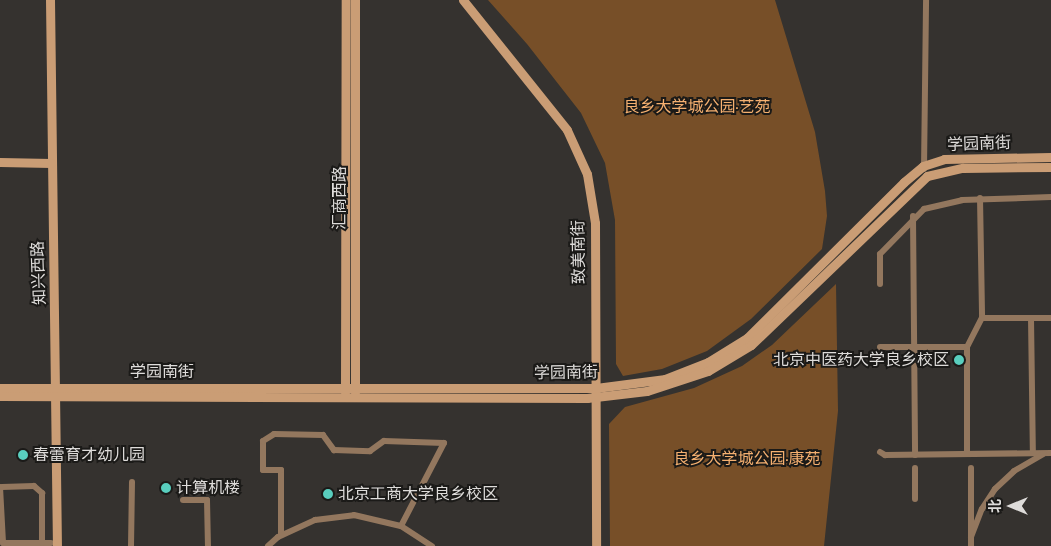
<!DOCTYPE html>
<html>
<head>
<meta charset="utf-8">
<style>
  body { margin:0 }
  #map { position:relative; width:1051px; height:546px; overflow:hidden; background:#35322f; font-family:Karla,"Noto Sans SC",sans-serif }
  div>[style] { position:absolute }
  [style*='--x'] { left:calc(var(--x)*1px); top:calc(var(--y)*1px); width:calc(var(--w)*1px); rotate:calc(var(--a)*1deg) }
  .green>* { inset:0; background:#774f28 }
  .street>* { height:6px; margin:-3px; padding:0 3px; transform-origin:3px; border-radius:3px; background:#93775e }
  .secondary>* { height:9px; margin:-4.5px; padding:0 4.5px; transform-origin:4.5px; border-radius:4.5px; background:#ca9d75 }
  .dots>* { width:14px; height:14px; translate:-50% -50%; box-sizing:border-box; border:2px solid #1b1a18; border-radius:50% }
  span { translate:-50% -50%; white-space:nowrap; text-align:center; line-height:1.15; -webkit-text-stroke:4px #1b1a18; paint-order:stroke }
  .park-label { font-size:16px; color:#f5b070 }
  .street-label { font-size:16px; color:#dedcda }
  .poi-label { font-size:16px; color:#dedcda }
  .right { translate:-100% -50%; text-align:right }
  .left { translate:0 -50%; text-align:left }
  .north { position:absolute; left:986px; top:481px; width:50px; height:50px; -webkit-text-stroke:4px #1b1a18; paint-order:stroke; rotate:270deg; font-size:14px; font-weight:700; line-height:20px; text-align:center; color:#dedcda }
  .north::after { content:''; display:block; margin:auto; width:18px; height:22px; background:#dedcda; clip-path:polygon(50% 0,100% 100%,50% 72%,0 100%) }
</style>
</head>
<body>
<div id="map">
  <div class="green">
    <div style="clip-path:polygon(488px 0,775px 0,815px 132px,825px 191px,827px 216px,822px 249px,751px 319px,707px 351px,662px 369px,623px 376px,616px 364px,615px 220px,605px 163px,581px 113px,527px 44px)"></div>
    <div style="clip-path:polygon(836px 284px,838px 411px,824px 546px,610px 546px,609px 424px,625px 407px,694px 388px,742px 366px,772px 345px)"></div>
  </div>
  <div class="street">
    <div style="--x:924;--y:169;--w:169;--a:-89.3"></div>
    <div style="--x:980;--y:198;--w:120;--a:89"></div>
    <div style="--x:913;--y:216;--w:239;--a:89.5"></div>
    <div style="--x:880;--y:284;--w:30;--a:-90"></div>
    <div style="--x:880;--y:254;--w:63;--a:-45.6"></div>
    <div style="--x:924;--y:209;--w:39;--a:-13"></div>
    <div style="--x:962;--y:200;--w:89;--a:-1.9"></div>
    <div style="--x:1031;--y:318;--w:135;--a:89.2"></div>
    <div style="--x:880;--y:347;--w:87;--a:0"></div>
    <div style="--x:880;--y:452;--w:6;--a:31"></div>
    <div style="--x:885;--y:455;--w:166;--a:-0.7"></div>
    <div style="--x:967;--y:454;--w:107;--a:-90"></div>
    <div style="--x:967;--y:347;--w:33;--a:-63"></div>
    <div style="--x:982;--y:318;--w:69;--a:0"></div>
    <div style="--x:915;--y:468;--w:31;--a:90"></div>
    <div style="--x:0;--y:487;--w:56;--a:86.9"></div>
    <div style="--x:3;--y:543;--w:48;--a:0"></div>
    <div style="--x:2;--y:487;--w:32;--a:-2"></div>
    <div style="--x:34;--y:486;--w:11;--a:41"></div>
    <div style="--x:42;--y:493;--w:50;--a:90"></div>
    <div style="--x:183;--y:500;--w:24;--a:0"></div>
    <div style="--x:207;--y:500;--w:46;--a:88.8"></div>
    <div style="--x:281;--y:535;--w:65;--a:-90"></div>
    <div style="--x:281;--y:470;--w:18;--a:180"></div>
    <div style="--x:263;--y:470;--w:29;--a:-90"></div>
    <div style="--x:263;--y:441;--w:13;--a:-32"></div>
    <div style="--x:274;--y:434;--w:49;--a:1.2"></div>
    <div style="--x:323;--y:435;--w:19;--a:54"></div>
    <div style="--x:334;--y:450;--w:36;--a:2"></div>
    <div style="--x:370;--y:451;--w:17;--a:-36"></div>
    <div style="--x:384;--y:441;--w:60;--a:1.9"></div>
    <div style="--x:444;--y:443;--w:93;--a:117.4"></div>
    <div style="--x:971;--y:537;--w:30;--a:-69"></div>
    <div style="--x:982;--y:509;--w:24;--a:-57"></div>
    <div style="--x:995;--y:489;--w:26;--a:-43"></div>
    <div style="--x:1014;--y:471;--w:34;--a:-30"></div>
    <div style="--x:131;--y:546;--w:64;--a:-89.1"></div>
    <div style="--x:268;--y:546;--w:13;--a:-42"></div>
    <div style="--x:278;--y:537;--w:41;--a:-24.7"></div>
    <div style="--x:315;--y:520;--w:39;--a:-7"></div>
    <div style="--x:354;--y:515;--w:48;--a:13.2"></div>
    <div style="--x:401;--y:526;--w:37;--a:33"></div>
    <div style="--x:971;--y:546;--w:78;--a:-90"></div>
  </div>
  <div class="secondary">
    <div style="--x:50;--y:0;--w:546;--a:89.27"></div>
    <div style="--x:355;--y:0;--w:392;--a:90"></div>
    <div style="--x:463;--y:0;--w:166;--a:51.3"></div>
    <div style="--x:567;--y:130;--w:48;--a:65.6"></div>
    <div style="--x:587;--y:174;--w:50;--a:80.7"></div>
    <div style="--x:595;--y:223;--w:323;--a:89.8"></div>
    <div style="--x:0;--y:162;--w:51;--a:1.1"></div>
    <div style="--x:0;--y:388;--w:596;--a:0"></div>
    <div style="--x:596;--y:388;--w:70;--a:-7.4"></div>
    <div style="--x:665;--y:379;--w:46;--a:-21.6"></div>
    <div style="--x:708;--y:362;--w:46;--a:-31.6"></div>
    <div style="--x:747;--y:338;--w:221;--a:-44.8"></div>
    <div style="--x:904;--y:182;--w:25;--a:-40"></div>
    <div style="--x:923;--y:166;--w:22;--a:-18"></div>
    <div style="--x:944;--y:159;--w:107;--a:-1.1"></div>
    <div style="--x:345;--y:392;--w:392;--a:-89.9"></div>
    <div style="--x:0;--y:396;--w:587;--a:0.2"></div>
    <div style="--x:587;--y:398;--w:60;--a:-6.7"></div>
    <div style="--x:647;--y:391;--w:64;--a:-18.2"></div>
    <div style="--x:708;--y:371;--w:50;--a:-31.2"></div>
    <div style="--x:751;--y:345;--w:244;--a:-43.8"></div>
    <div style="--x:927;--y:176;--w:37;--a:-13"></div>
    <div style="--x:963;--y:168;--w:88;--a:-0.7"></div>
  </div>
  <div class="dots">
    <div style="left:959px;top:360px;background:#59cebe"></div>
    <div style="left:23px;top:455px;background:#59cebe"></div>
    <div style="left:166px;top:488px;background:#59cebe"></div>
    <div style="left:328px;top:494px;background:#59cebe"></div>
  </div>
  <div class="park-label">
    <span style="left:697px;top:107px">良乡大学城公园·艺苑</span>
    <span style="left:747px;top:459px">良乡大学城公园·康苑</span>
  </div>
  <div class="street-label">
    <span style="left:979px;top:144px;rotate:-2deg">学园南街</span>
    <span style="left:340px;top:198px;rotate:-90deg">汇商西路</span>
    <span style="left:579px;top:252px;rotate:-91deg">致美南街</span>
    <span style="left:39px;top:273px;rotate:-92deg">知兴西路</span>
    <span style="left:162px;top:372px">学园南街</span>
    <span style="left:566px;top:373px;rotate:-1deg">学园南街</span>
  </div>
  <div class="poi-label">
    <span class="right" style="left:949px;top:360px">北京中医药大学良乡校区</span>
    <span class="left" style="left:33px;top:455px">春蕾育才幼儿园</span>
    <span class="left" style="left:176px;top:488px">计算机楼</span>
    <span class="left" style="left:338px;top:494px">北京工商大学良乡校区</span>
  </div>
  <div class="north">北</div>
</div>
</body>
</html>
